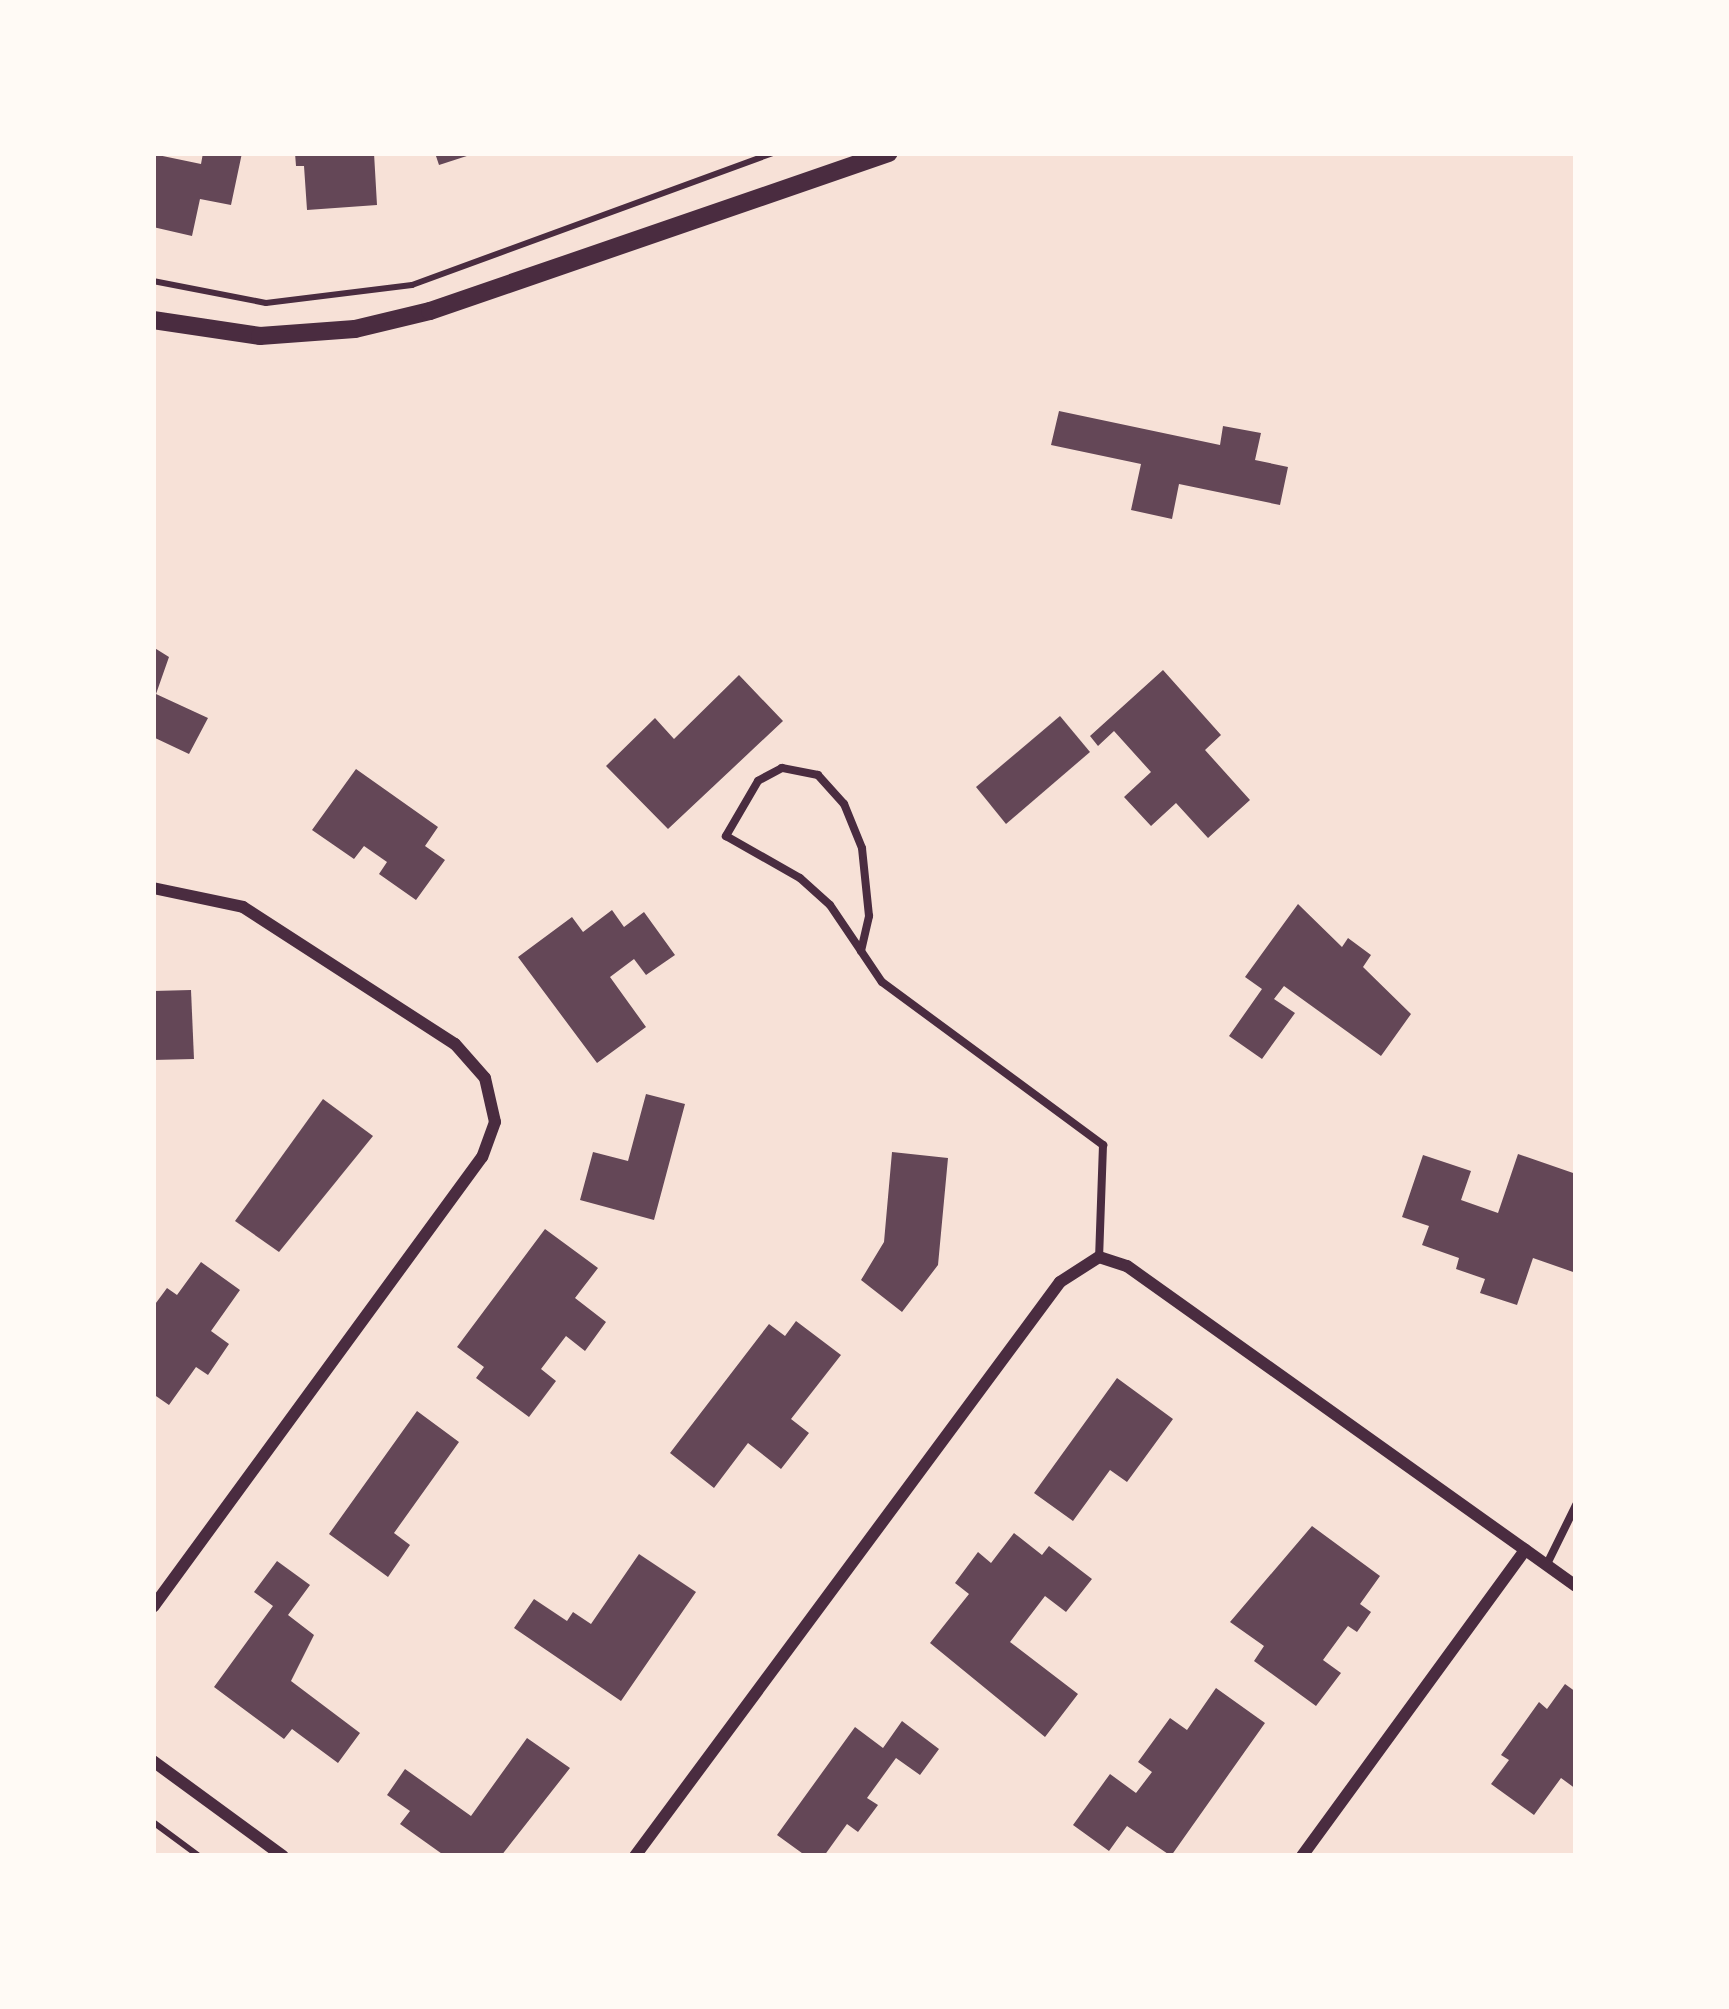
<!DOCTYPE html>
<html>
<head>
<meta charset="utf-8">
<style>
  body { margin:0 }
  #map { position:relative; width:1729px; height:2009px; overflow:hidden; background:#f7e1d7; font-family:Ubuntu,sans-serif }
  div>[style] { position:absolute }
  [style*='--x'] { left:calc(var(--x)*1px); top:calc(var(--y)*1px); width:calc(var(--w)*1px); rotate:calc(var(--a)*1deg) }
  .building>* { inset:0; background:#644757 }
  .path>* { height:6px; margin:-3px; padding:0 3px; transform-origin:3px; border-radius:3px; background:#4a2c40 }
  .service>* { height:8px; margin:-4px; padding:0 4px; transform-origin:4px; border-radius:4px; background:#4a2c40 }
  .minor>* { height:12px; margin:-6px; padding:0 6px; transform-origin:6px; border-radius:6px; background:#4a2c40 }
  .tertiary>* { height:18px; margin:-9px; padding:0 9px; transform-origin:9px; border-radius:9px; background:#4a2c40 }
  span { translate:-50% -50%; white-space:nowrap; text-align:center; line-height:1.15; -webkit-text-stroke:9px #fffaf5; paint-order:stroke }
  .frame { position:absolute; inset:0; border:156px solid #fffaf5; pointer-events:none }
</style>
</head>
<body>
<div id="map">
  <div class="building">
    <div style="clip-path:polygon(203px 153px,242px 153px,231px 205px,200px 199px,192px 236px,153px 227px,153px 154px,201px 164px)"></div>
    <div style="clip-path:polygon(295px 153px,374px 153px,377px 205px,307px 210px,304px 166px,296px 166px)"></div>
    <div style="clip-path:polygon(435px 153px,473px 153px,473px 154px,439px 165px)"></div>
    <div style="clip-path:polygon(1059px 411px,1220px 445px,1223px 426px,1261px 433px,1255px 460px,1288px 467px,1280px 505px,1179px 484px,1172px 519px,1131px 510px,1141px 464px,1051px 445px)"></div>
    <div style="clip-path:polygon(153px 647px,169px 657px,156px 694px,208px 718px,189px 754px,153px 737px)"></div>
    <div style="clip-path:polygon(1163px 670px,1221px 735px,1205px 750px,1250px 800px,1208px 838px,1176px 803px,1151px 826px,1124px 797px,1151px 772px,1114px 731px,1098px 746px,1090px 736px)"></div>
    <div style="clip-path:polygon(739px 675px,783px 721px,668px 829px,606px 766px,655px 718px,674px 739px)"></div>
    <div style="clip-path:polygon(1060px 716px,1090px 752px,1006px 824px,976px 787px)"></div>
    <div style="clip-path:polygon(356px 769px,438px 827px,425px 846px,445px 860px,416px 900px,379px 874px,387px 862px,364px 846px,354px 859px,312px 830px)"></div>
    <div style="clip-path:polygon(1298px 904px,1342px 947px,1348px 938px,1371px 955px,1363px 967px,1411px 1014px,1381px 1056px,1284px 986px,1274px 999px,1295px 1013px,1262px 1059px,1229px 1036px,1262px 989px,1245px 977px)"></div>
    <div style="clip-path:polygon(612px 910px,624px 927px,644px 912px,675px 955px,646px 975px,634px 959px,610px 977px,646px 1027px,597px 1063px,518px 957px,572px 917px,583px 932px)"></div>
    <div style="clip-path:polygon(191px 990px,194px 1059px,153px 1060px,153px 991px)"></div>
    <div style="clip-path:polygon(646px 1094px,685px 1104px,654px 1220px,580px 1200px,593px 1152px,628px 1161px)"></div>
    <div style="clip-path:polygon(323px 1099px,373px 1136px,279px 1252px,235px 1221px)"></div>
    <div style="clip-path:polygon(892px 1152px,948px 1158px,938px 1265px,902px 1312px,861px 1280px,884px 1242px)"></div>
    <div style="clip-path:polygon(1518px 1154px,1576px 1174px,1576px 1273px,1533px 1258px,1517px 1305px,1480px 1293px,1485px 1279px,1456px 1269px,1459px 1258px,1422px 1245px,1429px 1226px,1402px 1217px,1423px 1155px,1471px 1171px,1461px 1200px,1498px 1213px)"></div>
    <div style="clip-path:polygon(545px 1229px,598px 1268px,575px 1298px,606px 1322px,585px 1351px,566px 1336px,541px 1369px,556px 1381px,529px 1417px,476px 1378px,484px 1367px,457px 1347px)"></div>
    <div style="clip-path:polygon(201px 1262px,240px 1290px,211px 1331px,229px 1344px,208px 1375px,196px 1367px,169px 1405px,153px 1394px,153px 1307px,167px 1288px,177px 1295px)"></div>
    <div style="clip-path:polygon(796px 1321px,841px 1355px,791px 1419px,809px 1433px,781px 1469px,748px 1443px,714px 1488px,670px 1453px,769px 1324px,785px 1336px)"></div>
    <div style="clip-path:polygon(1117px 1378px,1173px 1419px,1127px 1482px,1110px 1470px,1073px 1521px,1034px 1493px)"></div>
    <div style="clip-path:polygon(417px 1411px,459px 1442px,394px 1533px,410px 1545px,388px 1577px,329px 1534px)"></div>
    <div style="clip-path:polygon(1312px 1526px,1380px 1576px,1360px 1604px,1371px 1612px,1357px 1632px,1348px 1626px,1323px 1660px,1341px 1673px,1316px 1706px,1254px 1661px,1264px 1646px,1230px 1622px)"></div>
    <div style="clip-path:polygon(1014px 1533px,1042px 1555px,1049px 1546px,1092px 1579px,1066px 1612px,1045px 1596px,1010px 1642px,1078px 1694px,1045px 1737px,930px 1643px,969px 1594px,955px 1583px,978px 1552px,991px 1563px)"></div>
    <div style="clip-path:polygon(639px 1554px,696px 1592px,621px 1701px,514px 1628px,534px 1599px,567px 1621px,573px 1612px,591px 1624px)"></div>
    <div style="clip-path:polygon(277px 1561px,310px 1585px,288px 1615px,314px 1635px,291px 1681px,360px 1733px,338px 1763px,292px 1729px,284px 1739px,214px 1687px,273px 1606px,254px 1592px)"></div>
    <div style="clip-path:polygon(1565px 1684px,1576px 1692px,1576px 1789px,1561px 1778px,1534px 1815px,1491px 1784px,1509px 1760px,1501px 1755px,1539px 1702px,1547px 1709px)"></div>
    <div style="clip-path:polygon(1216px 1688px,1265px 1723px,1171px 1856px,1127px 1826px,1109px 1851px,1073px 1825px,1110px 1774px,1136px 1793px,1152px 1772px,1138px 1762px,1170px 1718px,1187px 1730px)"></div>
    <div style="clip-path:polygon(902px 1721px,939px 1749px,920px 1775px,896px 1758px,867px 1798px,878px 1805px,858px 1832px,847px 1824px,824px 1856px,806px 1856px,777px 1835px,855px 1727px,883px 1748px)"></div>
    <div style="clip-path:polygon(527px 1738px,570px 1768px,501px 1856px,445px 1856px,400px 1824px,410px 1811px,387px 1795px,405px 1769px,471px 1816px)"></div>
  </div>
  <div class="path">
    <div style="--x:153;--y:281;--w:115;--a:11"></div>
    <div style="--x:266;--y:303;--w:147;--a:-7"></div>
    <div style="--x:412;--y:285;--w:383;--a:-20.1"></div>
    <div style="--x:153;--y:1822;--w:57;--a:36.5"></div>
  </div>
  <div class="service">
    <div style="--x:861;--y:951;--w:36;--a:-77"></div>
    <div style="--x:869;--y:916;--w:68;--a:-95.9"></div>
    <div style="--x:862;--y:848;--w:48;--a:-112.2"></div>
    <div style="--x:844;--y:804;--w:39;--a:-132"></div>
    <div style="--x:818;--y:775;--w:37;--a:-169"></div>
    <div style="--x:782;--y:768;--w:27;--a:152"></div>
    <div style="--x:758;--y:781;--w:64;--a:120.2"></div>
    <div style="--x:726;--y:836;--w:85;--a:29.6"></div>
    <div style="--x:800;--y:878;--w:40;--a:42"></div>
    <div style="--x:830;--y:905;--w:55;--a:56"></div>
    <div style="--x:861;--y:951;--w:37;--a:56"></div>
    <div style="--x:882;--y:982;--w:275;--a:36.4"></div>
    <div style="--x:1103;--y:1145;--w:112;--a:92"></div>
    <div style="--x:1547;--y:1564;--w:66;--a:-63.8"></div>
  </div>
  <div class="minor">
    <div style="--x:153;--y:888;--w:92;--a:11.9"></div>
    <div style="--x:243;--y:907;--w:252;--a:32.9"></div>
    <div style="--x:455;--y:1044;--w:45;--a:48.6"></div>
    <div style="--x:485;--y:1078;--w:45;--a:77.2"></div>
    <div style="--x:495;--y:1122;--w:37;--a:110"></div>
    <div style="--x:482;--y:1157;--w:557;--a:126.17"></div>
    <div style="--x:153;--y:1761;--w:161;--a:36.2"></div>
    <div style="--x:635;--y:1856;--w:714;--a:-53.48"></div>
    <div style="--x:1060;--y:1282;--w:46;--a:-32.7"></div>
    <div style="--x:1099;--y:1257;--w:29;--a:18"></div>
    <div style="--x:1127;--y:1266;--w:551;--a:35.48"></div>
    <div style="--x:1302;--y:1856;--w:379;--a:-53.9"></div>
  </div>
  <div class="tertiary">
    <div style="--x:153;--y:320;--w:108;--a:8.5"></div>
    <div style="--x:260;--y:336;--w:95;--a:-4.2"></div>
    <div style="--x:355;--y:329;--w:77;--a:-13.5"></div>
    <div style="--x:430;--y:311;--w:485;--a:-19"></div>
  </div>
  <div class="frame"></div>
</div>
</body>
</html>
